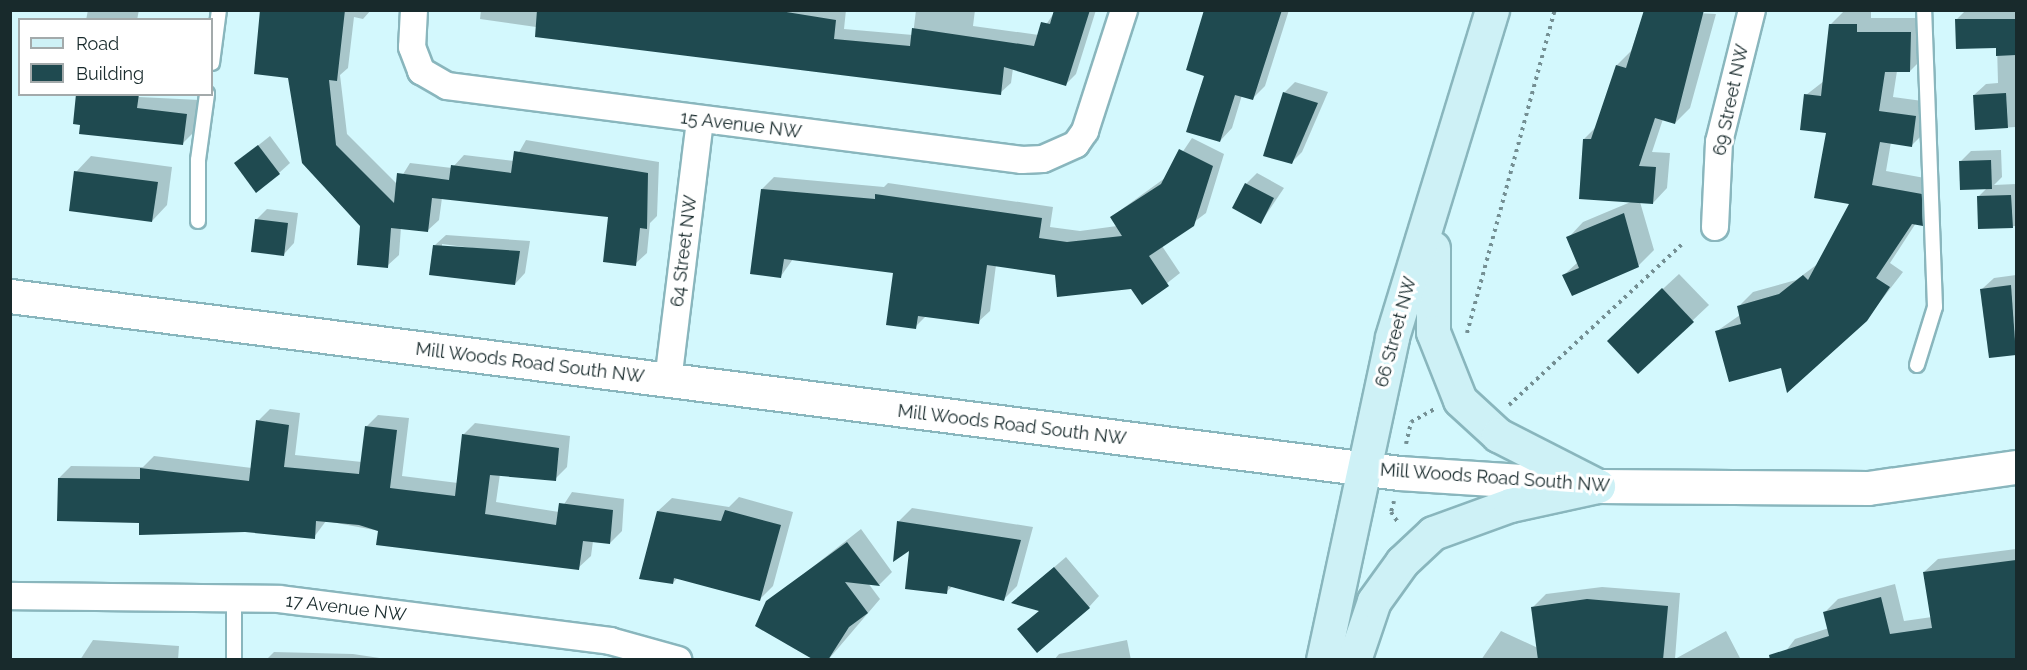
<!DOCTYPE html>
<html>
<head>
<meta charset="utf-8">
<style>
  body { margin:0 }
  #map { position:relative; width:2027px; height:670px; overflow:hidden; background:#d3f8fd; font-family:Raleway,sans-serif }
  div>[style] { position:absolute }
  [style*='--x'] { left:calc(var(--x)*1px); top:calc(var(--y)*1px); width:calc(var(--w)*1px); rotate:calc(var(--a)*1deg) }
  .shadow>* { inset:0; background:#0003 }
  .building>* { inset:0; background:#1f4a50 }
  .path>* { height:4px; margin-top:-2px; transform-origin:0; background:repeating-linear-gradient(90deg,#748f93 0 3px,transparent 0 7.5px) }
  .roads { filter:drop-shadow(2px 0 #89b6bd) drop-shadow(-2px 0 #89b6bd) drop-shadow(0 2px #89b6bd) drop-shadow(0 -2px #89b6bd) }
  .service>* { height:14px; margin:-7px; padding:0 7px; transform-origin:7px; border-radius:7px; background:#fff }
  .minor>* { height:26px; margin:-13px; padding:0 13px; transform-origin:13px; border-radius:13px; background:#fff }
  .tertiary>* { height:33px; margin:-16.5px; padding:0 16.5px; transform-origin:16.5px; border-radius:16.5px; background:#fff }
  .secondary>* { height:33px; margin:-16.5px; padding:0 16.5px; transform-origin:16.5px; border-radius:16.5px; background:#cef1f6 }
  span { translate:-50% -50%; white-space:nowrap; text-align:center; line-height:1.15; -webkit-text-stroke:6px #fff; paint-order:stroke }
  .street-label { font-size:18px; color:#182a2c }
  .frame { position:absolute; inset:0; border:12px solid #182a2c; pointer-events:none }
  .legend { position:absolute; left:18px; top:18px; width:195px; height:78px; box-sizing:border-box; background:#fff; border:2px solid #a3aaab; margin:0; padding:8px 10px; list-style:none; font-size:18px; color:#182a2c }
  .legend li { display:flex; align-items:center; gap:12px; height:30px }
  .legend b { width:30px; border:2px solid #a3aaab }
</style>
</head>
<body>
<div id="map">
  <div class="shadow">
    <div style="clip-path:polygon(88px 10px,139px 10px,137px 20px,86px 20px)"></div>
    <div style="clip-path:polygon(262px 10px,371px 10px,363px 19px,354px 17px,348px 68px,340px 75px,347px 134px,397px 184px,410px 163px,452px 168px,464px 155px,514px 161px,526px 140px,659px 162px,657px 216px,650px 223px,647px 253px,635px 264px,610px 215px,442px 198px,439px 220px,427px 231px,401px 227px,399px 255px,387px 266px,362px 226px)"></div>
    <div style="clip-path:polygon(481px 10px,846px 10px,844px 29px,913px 35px,916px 10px,975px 10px,973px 26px,1039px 35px,1056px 10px,1096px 10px,1076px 74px,1066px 84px,1013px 68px,1011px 83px,1000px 93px,480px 19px)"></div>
    <div style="clip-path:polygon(1207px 10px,1289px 10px,1265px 86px,1252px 99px,1242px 95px,1232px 128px,1220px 141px)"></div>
    <div style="clip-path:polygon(1645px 10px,1716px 14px,1690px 108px,1675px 123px,1663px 119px,1652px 152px,1670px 153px,1667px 188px,1653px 203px,1640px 202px,1654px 250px,1638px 266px,1564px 275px,1578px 262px,1568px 238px,1583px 222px,1633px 201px,1584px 139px,1596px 127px,1617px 65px,1631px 51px)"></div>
    <div style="clip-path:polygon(1845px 10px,1871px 10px,1871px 18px,1924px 18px,1924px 57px,1910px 71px,1897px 71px,1893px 97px,1930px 102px,1926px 131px,1912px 145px,1891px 142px,1886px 171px,1936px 180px,1937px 210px,1922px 224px,1916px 223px,1890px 263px,1903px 272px,1866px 320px,1717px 331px,1740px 315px,1738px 307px,1753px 292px,1796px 280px,1819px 263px,1851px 203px,1828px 132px,1806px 95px,1824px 81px,1830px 25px)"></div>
    <div style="clip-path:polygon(1966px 10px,2016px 10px,2016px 127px,1977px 129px,1974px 95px,1986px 84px,1998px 83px,1997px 46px,1957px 19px)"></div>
    <div style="clip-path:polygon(1295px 82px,1328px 92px,1302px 152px,1291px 163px,1284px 93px)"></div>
    <div style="clip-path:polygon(78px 94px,200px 100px,197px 129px,183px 143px)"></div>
    <div style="clip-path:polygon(270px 136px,290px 163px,279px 173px,236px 163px)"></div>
    <div style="clip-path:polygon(1192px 138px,1224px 154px,1206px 213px,1162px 246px,1180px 273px,1142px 303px,1132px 287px,996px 265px,990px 311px,978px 322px,927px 315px,915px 327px,895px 272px,793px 259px,781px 276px,762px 189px,774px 177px,884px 187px,888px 183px,1053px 207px,1050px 227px,1080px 231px,1117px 226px,1111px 217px,1165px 178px)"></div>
    <div style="clip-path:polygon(2001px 150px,2002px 177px,1994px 185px,2016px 184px,2016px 226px,1980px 228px,1978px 197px,1987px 188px,1961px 161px,1971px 151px)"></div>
    <div style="clip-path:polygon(91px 156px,172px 167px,167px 205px,152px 221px,76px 172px)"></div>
    <div style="clip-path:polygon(1257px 173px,1284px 188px,1261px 222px,1246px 184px)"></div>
    <div style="clip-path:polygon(267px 209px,298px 213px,294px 243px,284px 254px,257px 219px)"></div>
    <div style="clip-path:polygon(evenodd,446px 235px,530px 241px,525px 273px,515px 284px,435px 245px,446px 235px,442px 244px,495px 251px,442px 247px,442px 244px)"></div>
    <div style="clip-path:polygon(1679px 274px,1709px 305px,1638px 372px,1624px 325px)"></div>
    <div style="clip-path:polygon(2016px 275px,2016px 354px,1991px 356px,1982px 289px,1994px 278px)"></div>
    <div style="clip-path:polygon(270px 409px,300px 413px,295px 455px,362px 462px,366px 427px,378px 415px,409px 418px,402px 476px,458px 483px,463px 435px,475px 423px,570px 436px,567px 467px,555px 479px,500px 474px,496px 502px,559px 512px,572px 492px,624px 499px,622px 531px,610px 543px,593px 541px,591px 556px,578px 568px,326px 521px,314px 537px,140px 521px,59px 478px,71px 466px,143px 467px,154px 456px,252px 468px,258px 421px)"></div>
    <div style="clip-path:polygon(739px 497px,793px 512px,773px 586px,760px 599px,678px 577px,673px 583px,658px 511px,672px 498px,729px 507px)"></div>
    <div style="clip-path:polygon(912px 508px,1033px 527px,1017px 586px,1004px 599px,953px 586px,946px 592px,910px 547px,899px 521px)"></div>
    <div style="clip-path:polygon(861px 529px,892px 572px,879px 585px,868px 583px,880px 599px,828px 660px,768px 602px)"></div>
    <div style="clip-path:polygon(2016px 549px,2016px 660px,1779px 660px,1795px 639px,1829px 628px,1825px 612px,1838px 599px,1895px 584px,1904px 621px,1932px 617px,1924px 572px,1938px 559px)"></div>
    <div style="clip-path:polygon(1066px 557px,1099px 596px,1089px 607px,1030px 619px,1040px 610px,1024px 593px)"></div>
    <div style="clip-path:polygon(1602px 587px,1680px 593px,1675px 659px,1726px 631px,1741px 660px,1481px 660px,1501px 631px,1538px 648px,1532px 608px,1546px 594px)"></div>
    <div style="clip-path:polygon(93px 640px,179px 646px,178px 660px,80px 660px)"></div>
    <div style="clip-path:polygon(1127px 640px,1131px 660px,1054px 660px,1059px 654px)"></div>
    <div style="clip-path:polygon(274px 652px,353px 654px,393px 660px,266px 660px)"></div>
  </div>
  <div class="building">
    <div style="clip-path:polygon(260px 10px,345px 10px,337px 81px,329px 80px,336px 145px,394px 203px,397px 173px,449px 180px,451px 165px,511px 173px,514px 151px,648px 173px,647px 229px,640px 228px,636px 266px,603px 262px,608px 217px,432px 198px,428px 232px,391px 228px,388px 268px,357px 265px,360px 226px,302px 163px,288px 78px,254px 74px)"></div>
    <div style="clip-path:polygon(537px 10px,774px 10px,836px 20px,834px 39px,910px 46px,912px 28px,1034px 46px,1041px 22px,1050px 24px,1054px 10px,1090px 10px,1066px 86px,1004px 67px,1001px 95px,535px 37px)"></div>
    <div style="clip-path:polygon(1204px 10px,1282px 10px,1253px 100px,1235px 95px,1220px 142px,1186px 132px,1204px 76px,1186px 70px)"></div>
    <div style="clip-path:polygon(1644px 10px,1704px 10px,1675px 124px,1655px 118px,1639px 166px,1656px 167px,1653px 204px,1579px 199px,1583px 139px,1591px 139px,1616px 65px,1626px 68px)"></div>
    <div style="clip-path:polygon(1955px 19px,2016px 19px,2016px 55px,1996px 56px,1996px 48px,1956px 49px)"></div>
    <div style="clip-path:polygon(1829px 24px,1857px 24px,1857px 32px,1911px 32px,1910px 72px,1885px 72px,1879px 111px,1916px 116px,1912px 147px,1880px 142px,1872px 185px,1922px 194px,1923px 226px,1912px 224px,1876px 278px,1890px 287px,1867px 321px,1787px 393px,1781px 368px,1729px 382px,1715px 331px,1741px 324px,1737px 306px,1779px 294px,1803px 275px,1808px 280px,1849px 204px,1814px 198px,1826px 133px,1800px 130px,1804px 94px,1821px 96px)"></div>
    <div style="clip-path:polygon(1283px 92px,1318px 103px,1292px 164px,1263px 156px)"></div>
    <div style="clip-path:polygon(2006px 93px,2008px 128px,1975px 130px,1973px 95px)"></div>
    <div style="clip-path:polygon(76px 94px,139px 94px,137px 108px,187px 114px,183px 145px,79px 134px,80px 125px,73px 124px)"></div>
    <div style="clip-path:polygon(258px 145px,280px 174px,256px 193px,234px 163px)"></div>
    <div style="clip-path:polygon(1179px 149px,1213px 166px,1194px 226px,1149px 256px,1169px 286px,1142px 305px,1131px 289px,1057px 297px,1055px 275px,987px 265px,979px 324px,918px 316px,916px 329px,886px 325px,893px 273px,784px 259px,781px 278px,750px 274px,761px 189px,875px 199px,875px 194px,1042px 218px,1039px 238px,1067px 242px,1122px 236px,1110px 217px,1161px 184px)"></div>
    <div style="clip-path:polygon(1991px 160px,1992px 189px,1960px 190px,1959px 161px)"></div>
    <div style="clip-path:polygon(74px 171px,158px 182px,152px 222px,69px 211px)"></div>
    <div style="clip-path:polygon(1245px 183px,1274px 198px,1261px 224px,1232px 208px)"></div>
    <div style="clip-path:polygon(2011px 195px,2013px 228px,1978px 229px,1977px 196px)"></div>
    <div style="clip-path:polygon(1624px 213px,1639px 267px,1572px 296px,1562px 275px,1579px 268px,1566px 237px)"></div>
    <div style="clip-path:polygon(255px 219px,288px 223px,284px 256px,251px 252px)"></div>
    <div style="clip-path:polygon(433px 245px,520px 251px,515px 285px,429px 275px)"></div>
    <div style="clip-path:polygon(2011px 285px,2016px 355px,1989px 358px,1980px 289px)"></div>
    <div style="clip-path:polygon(1662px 288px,1694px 322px,1638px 374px,1607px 341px)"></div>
    <div style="clip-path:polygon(256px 420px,289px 425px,284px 467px,359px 474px,365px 426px,397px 430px,390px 488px,455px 496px,462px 434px,559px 448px,556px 481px,490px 475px,485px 514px,556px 525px,559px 503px,613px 510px,610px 544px,583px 541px,579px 570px,376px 545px,378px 531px,359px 525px,316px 521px,315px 539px,245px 532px,139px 535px,139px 523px,57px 521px,58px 478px,140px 479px,140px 468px,249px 481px)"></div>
    <div style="clip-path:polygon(725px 510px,781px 525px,760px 601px,674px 578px,673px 584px,639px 579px,657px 511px,721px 521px)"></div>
    <div style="clip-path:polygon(897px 521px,1021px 540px,1004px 601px,948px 586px,947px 594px,905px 589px,909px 551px,893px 562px)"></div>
    <div style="clip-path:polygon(847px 542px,880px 586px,845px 582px,868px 613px,849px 627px,828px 660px,814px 660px,755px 626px,766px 601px)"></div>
    <div style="clip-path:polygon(2016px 560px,2016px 660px,1770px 660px,1769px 655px,1829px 636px,1823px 612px,1881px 597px,1890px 634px,1932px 628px,1923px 572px)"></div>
    <div style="clip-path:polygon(1054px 567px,1090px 608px,1037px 653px,1017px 629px,1039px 611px,1011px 603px)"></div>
    <div style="clip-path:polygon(1587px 599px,1668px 606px,1663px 660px,1538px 660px,1531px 607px)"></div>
  </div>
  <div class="path">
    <div style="--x:1467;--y:333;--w:335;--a:-74.8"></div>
    <div style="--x:1509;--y:405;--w:236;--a:-42.9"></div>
    <div style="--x:1406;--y:444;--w:23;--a:-77"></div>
    <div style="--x:1411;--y:422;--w:26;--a:-29"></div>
    <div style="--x:1394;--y:501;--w:11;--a:105"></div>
    <div style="--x:1391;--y:512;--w:14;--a:56"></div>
  </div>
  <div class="roads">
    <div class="service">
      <div style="--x:212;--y:63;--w:53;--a:-82.5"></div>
      <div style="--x:198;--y:221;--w:61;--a:-90"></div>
      <div style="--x:198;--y:160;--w:67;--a:-82.2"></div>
      <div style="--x:1917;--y:365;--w:61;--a:-72.8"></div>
      <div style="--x:1935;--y:307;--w:297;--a:-92.1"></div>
      <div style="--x:234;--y:598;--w:62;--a:90"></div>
    </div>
    <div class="minor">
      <div style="--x:414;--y:10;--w:37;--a:93"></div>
      <div style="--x:412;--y:47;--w:26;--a:69"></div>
      <div style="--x:421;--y:71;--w:30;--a:30"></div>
      <div style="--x:447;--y:86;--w:580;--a:7.33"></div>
      <div style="--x:1022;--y:160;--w:21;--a:-3"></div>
      <div style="--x:1043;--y:159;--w:36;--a:-24"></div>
      <div style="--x:1076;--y:144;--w:16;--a:-55"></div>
      <div style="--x:1085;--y:131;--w:127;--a:-72.1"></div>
      <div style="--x:1715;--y:227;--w:85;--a:-87.3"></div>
      <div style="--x:1719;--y:142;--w:136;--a:-76"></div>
      <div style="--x:668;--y:381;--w:263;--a:-83"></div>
      <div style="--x:10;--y:596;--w:269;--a:0.6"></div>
      <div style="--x:279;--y:599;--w:334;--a:7.2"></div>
      <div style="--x:610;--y:641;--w:71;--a:15.6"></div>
    </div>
    <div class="tertiary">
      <div style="--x:10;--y:296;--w:1400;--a:7.26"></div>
      <div style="--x:1399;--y:473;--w:199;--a:3.7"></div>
      <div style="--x:1598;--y:486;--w:270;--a:0.4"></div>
      <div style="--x:1868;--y:488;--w:149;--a:-8.1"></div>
    </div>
    <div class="secondary">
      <div style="--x:1433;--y:248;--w:84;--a:90"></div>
      <div style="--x:1433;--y:332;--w:73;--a:68.3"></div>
      <div style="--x:1460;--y:400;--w:52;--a:42.6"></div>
      <div style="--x:1498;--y:435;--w:112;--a:27"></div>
      <div style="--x:1323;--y:660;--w:330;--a:-77.9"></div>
      <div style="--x:1392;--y:337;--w:342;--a:-73"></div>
      <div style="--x:1354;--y:660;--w:62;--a:-71.3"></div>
      <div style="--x:1374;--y:601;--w:48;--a:-54.3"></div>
      <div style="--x:1402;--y:562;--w:42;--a:-43.1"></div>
      <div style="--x:1433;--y:533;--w:82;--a:-20"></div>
      <div style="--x:1510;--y:505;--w:90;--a:-12.2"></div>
    </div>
  </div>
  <div class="street-label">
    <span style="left:1731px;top:100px;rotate:-78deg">69 Street NW</span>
    <span style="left:741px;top:125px;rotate:7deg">15 Avenue NW</span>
    <span style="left:684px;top:251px;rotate:-83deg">64 Street NW</span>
    <span style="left:1396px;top:332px;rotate:-75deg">66 Street NW</span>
    <span style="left:530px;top:363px;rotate:7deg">Mill Woods Road South NW</span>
    <span style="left:1012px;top:425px;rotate:7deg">Mill Woods Road South NW</span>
    <span style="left:1495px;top:478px;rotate:4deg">Mill Woods Road South NW</span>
    <span style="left:346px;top:608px;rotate:7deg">17 Avenue NW</span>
  </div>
  <div class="frame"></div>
  <ul class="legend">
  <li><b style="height:8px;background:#cef1f6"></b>Road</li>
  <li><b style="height:16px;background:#1f4a50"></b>Building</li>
  </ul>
</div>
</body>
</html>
